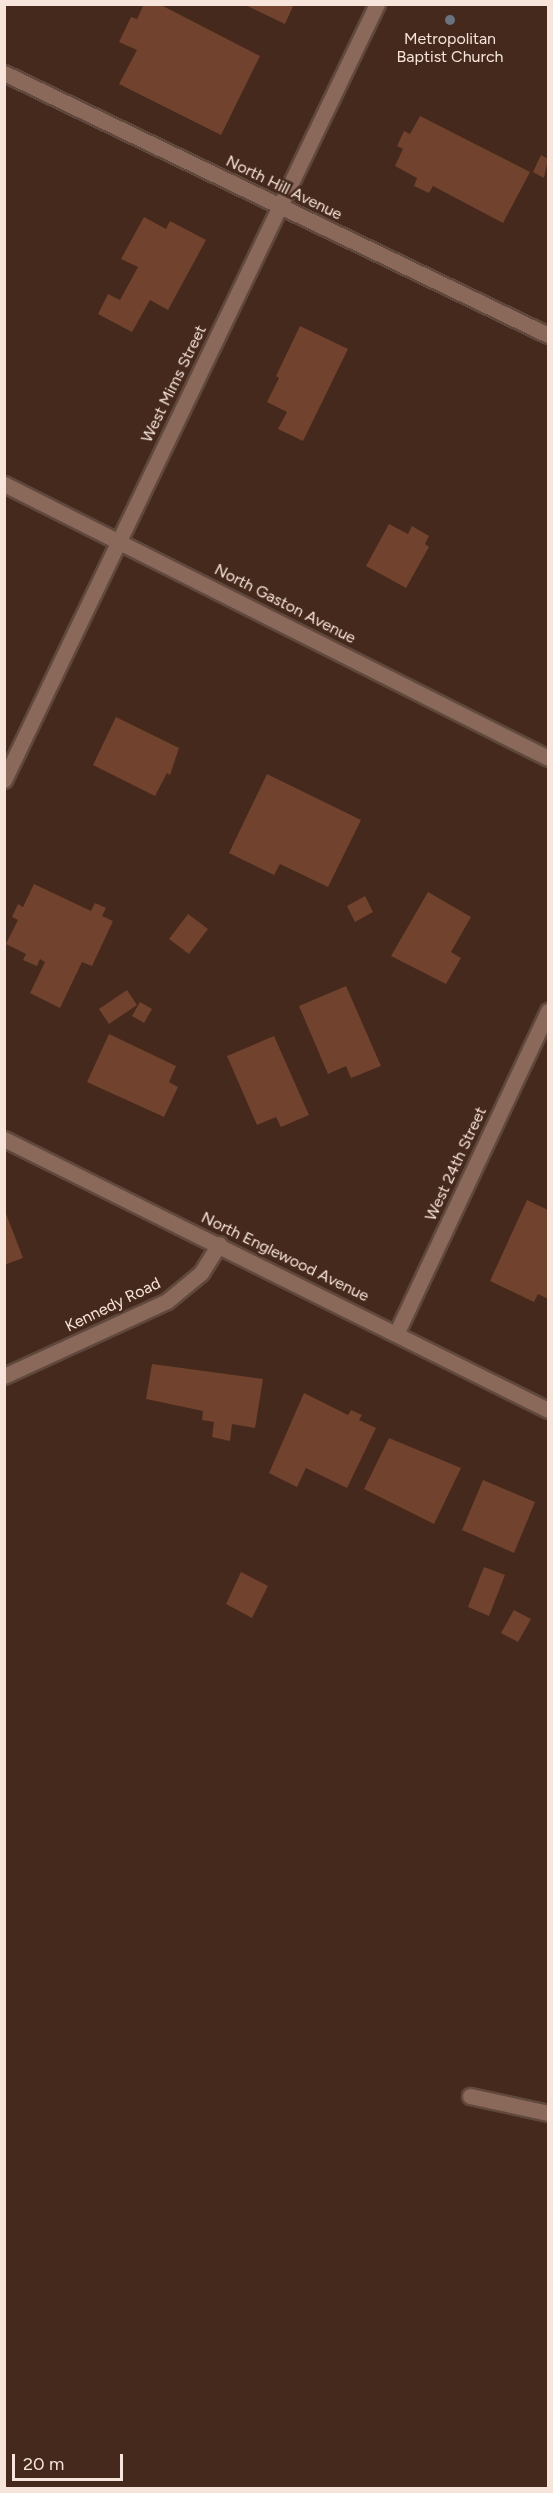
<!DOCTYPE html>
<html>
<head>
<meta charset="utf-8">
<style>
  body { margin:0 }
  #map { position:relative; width:553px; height:2493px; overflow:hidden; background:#45291c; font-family:Figtree,sans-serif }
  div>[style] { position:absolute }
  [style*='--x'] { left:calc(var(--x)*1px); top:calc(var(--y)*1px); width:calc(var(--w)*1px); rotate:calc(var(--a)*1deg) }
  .building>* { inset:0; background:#71422d }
  .roads { filter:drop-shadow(2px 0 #60483d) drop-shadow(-2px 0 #60483d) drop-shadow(0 2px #60483d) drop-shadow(0 -2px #60483d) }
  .street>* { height:15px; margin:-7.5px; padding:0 7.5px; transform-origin:7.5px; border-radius:7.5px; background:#8a695a }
  .dots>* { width:16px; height:16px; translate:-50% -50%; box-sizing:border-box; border:3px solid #45291c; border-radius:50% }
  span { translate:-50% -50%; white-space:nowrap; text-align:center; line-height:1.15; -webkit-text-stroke:5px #45291c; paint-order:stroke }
  .poi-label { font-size:16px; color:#f7e4db }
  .street-label { font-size:16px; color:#f7e4db }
  .frame { position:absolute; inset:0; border:6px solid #f7e4db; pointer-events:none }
  .scale { position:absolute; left:12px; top:2454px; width:111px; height:27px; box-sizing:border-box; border:3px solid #f7e4db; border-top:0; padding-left:8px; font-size:18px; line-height:21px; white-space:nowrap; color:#f7e4db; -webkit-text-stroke:4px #45291c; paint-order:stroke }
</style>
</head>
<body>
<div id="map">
  <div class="building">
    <div style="clip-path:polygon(144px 4px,159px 4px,260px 56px,221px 135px,119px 84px,137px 50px,119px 42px,131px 17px,137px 19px)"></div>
    <div style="clip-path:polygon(243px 4px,294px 4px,285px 24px)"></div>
    <div style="clip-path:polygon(420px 116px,530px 172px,503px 223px,433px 186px,429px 193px,414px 186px,417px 178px,395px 166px,403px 149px,397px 146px,404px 131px,410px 134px)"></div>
    <div style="clip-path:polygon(541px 155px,548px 159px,544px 178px,533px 172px)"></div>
    <div style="clip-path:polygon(144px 217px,166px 229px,170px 221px,206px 240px,168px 310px,150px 300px,132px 332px,98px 314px,108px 294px,120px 300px,138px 267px,121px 259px)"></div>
    <div style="clip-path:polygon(300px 326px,348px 349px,303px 441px,278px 429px,287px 412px,267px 402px,279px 378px,276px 376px)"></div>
    <div style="clip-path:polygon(389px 524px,408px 534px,412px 526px,429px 536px,425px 544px,429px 547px,406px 588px,366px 566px)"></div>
    <div style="clip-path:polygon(116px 717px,179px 748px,170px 775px,167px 773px,155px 796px,93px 765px)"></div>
    <div style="clip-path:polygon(267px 774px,361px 820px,328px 887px,280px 864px,274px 875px,229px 853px)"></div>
    <div style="clip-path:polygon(34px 884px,91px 911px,95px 903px,106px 908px,102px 916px,113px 921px,92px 966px,82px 962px,60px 1008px,30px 993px,45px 962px,40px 959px,37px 966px,23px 960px,26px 954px,6px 944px,18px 920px,12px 917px,18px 904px,23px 907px)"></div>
    <div style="clip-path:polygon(428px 892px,471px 917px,451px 952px,461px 958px,446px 984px,391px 956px)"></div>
    <div style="clip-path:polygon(365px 896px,373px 912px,355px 922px,347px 906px)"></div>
    <div style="clip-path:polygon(188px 914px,208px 929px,189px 954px,169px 939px)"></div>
    <div style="clip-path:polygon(346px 986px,381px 1066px,351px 1078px,346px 1066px,328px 1074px,299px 1006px)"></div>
    <div style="clip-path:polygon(127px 990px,137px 1005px,109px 1024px,99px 1009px)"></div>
    <div style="clip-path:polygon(140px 1002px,152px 1009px,144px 1023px,132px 1016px)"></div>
    <div style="clip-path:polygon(109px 1034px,176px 1066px,169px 1082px,178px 1087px,164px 1117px,87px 1082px)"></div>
    <div style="clip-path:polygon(274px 1036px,309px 1115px,281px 1127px,276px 1117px,257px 1125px,227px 1056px)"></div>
    <div style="clip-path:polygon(527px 1200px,548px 1210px,548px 1299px,538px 1294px,534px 1302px,490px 1281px)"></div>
    <div style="clip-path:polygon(5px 1211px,23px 1258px,4px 1265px,4px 1212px)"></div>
    <div style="clip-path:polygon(152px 1364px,263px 1379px,255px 1428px,232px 1424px,230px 1441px,212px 1437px,214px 1422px,202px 1420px,203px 1411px,146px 1399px)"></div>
    <div style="clip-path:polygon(304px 1393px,348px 1415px,351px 1410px,362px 1415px,359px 1420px,376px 1428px,347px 1488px,306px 1468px,297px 1487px,269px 1473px)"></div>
    <div style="clip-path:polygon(389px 1438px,461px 1468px,434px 1524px,364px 1489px)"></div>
    <div style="clip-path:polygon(483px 1480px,535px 1502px,514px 1553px,462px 1530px)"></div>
    <div style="clip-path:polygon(484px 1567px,505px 1575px,489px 1616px,468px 1607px)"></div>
    <div style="clip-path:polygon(241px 1572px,268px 1586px,252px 1618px,226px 1604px)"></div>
    <div style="clip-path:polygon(514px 1610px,531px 1619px,518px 1642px,501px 1633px)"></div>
  </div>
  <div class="roads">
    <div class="street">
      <div style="--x:4;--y:73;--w:604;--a:25.72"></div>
      <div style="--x:4;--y:484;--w:609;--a:26.73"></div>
      <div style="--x:4;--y:780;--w:861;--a:-64.33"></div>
      <div style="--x:4;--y:1139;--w:608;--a:26.48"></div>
      <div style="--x:397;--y:1332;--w:355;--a:-64.8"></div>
      <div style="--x:4;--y:1376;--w:179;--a:-24.7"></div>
      <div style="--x:167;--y:1301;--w:44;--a:-39.5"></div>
      <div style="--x:201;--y:1273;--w:34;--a:-58"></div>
      <div style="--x:470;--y:2096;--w:80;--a:12.3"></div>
    </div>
  </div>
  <div class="dots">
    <div style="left:450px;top:20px;background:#6b7280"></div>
  </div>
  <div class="poi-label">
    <span style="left:450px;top:48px">Metropolitan<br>Baptist Church</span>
  </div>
  <div class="street-label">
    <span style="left:284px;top:188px;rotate:26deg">North Hill Avenue</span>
    <span style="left:174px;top:384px;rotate:-64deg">West Mims Street</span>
    <span style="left:285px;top:604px;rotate:27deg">North Gaston Avenue</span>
    <span style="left:456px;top:1164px;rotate:-65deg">West 24th Street</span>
    <span style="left:285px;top:1257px;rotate:26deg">North Englewood Avenue</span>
    <span style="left:113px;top:1305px;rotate:-26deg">Kennedy Road</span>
  </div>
  <div class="frame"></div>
  <div class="scale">20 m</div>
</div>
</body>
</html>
